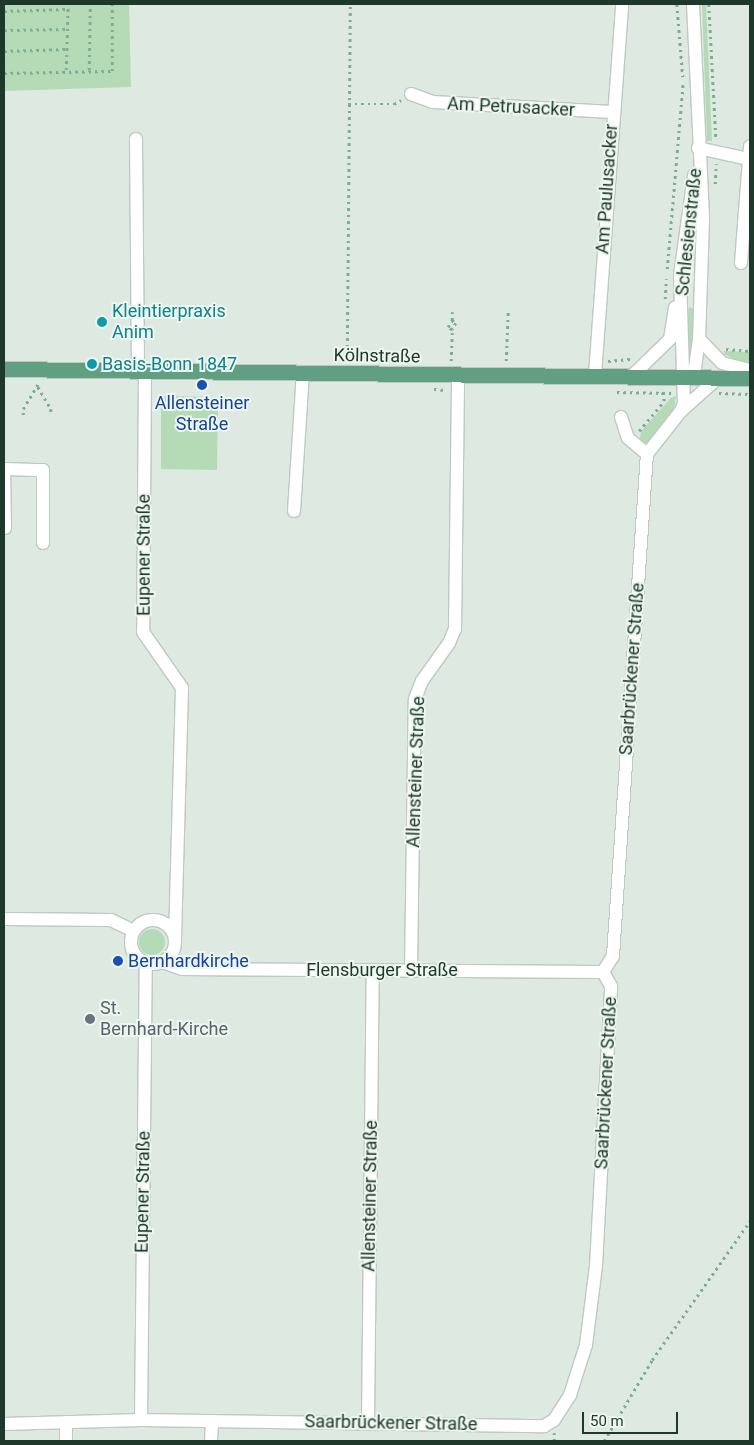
<!DOCTYPE html>
<html>
<head>
<meta charset="utf-8">
<style>
  body { margin:0 }
  #map { position:relative; width:754px; height:1445px; overflow:hidden; background:#dde9e1; font-family:Roboto,sans-serif }
  div>[style] { position:absolute }
  [style*='--x'] { left:calc(var(--x)*1px); top:calc(var(--y)*1px); width:calc(var(--w)*1px); rotate:calc(var(--a)*1deg) }
  .green>* { inset:0; background:#b5dbb6 }
  .round { border-radius:50% }
  .path>* { height:2.5px; margin-top:-1.25px; transform-origin:0; background:repeating-linear-gradient(90deg,#7dad93 0 2.5px,transparent 0 6.5px) }
  .roads { filter:drop-shadow(1px 0 #c0c7c4) drop-shadow(-1px 0 #c0c7c4) drop-shadow(0 1px #c0c7c4) drop-shadow(0 -1px #c0c7c4) }
  .minor>* { height:12px; margin:-6px; padding:0 6px; transform-origin:6px; border-radius:6px; background:#fff }
  .minor>.ring { margin:-6px; padding:0; box-sizing:content-box; background:none; border:12px solid #fff; border-radius:50% }
  .major>* { height:15px; margin:-7.5px; padding:0 7.5px; transform-origin:7.5px; border-radius:7.5px; background:#609f81 }
  .dots>* { width:14px; height:14px; translate:-50% -50%; box-sizing:border-box; border:2px solid #edf6ef; border-radius:50% }
  span { translate:-50% -50%; white-space:nowrap; text-align:center; line-height:1.15; -webkit-text-stroke:4px #edf6ef; paint-order:stroke }
  .street-label { font-size:18px; color:#1f382c }
  .culture-label { font-size:18px; color:#0d838f }
  .left { translate:0 -50%; text-align:left }
  .transit-label { font-size:18px; color:#164399 }
  .worship-label { font-size:18px; color:#5b616d }
  .frame { position:absolute; inset:0; border:5px solid #1f382c; pointer-events:none }
  .scale { position:absolute; left:582px; top:1412px; width:96px; height:22px; box-sizing:border-box; border:2px solid #1f382c; border-top:0; padding-left:6px; font-size:15px; line-height:18px; white-space:nowrap; color:#1f382c; -webkit-text-stroke:4px #edf6ef; paint-order:stroke }
</style>
</head>
<body>
<div id="map">
  <div class="green">
    <div style="clip-path:polygon(4px 4px,129px 4px,131px 87px,4px 91px)"></div>
    <div style="clip-path:polygon(702px 4px,706px 4px,712px 141px,707px 141px)"></div>
    <div style="clip-path:polygon(689px 307px,695px 309px,693px 352px,685px 352px)"></div>
    <div style="clip-path:polygon(724px 351px,750px 352px,750px 362px,736px 360px,724px 354px)"></div>
    <div style="clip-path:polygon(161px 396px,218px 397px,217px 470px,161px 469px)"></div>
    <div style="clip-path:polygon(676px 396px,674px 412px,648px 443px,639px 446px,641px 431px,671px 398px)"></div>
    <div class="round" style="left:139px;top:929px;width:26px;height:26px"></div>
  </div>
  <div class="path">
    <div style="--x:677;--y:4;--w:73;--a:85.3"></div>
    <div style="--x:709;--y:4;--w:135;--a:87"></div>
    <div style="--x:4;--y:11;--w:63;--a:-1.8"></div>
    <div style="--x:4;--y:30;--w:63;--a:-0.9"></div>
    <div style="--x:4;--y:51;--w:63;--a:-1.8"></div>
    <div style="--x:66;--y:70;--w:66;--a:-88.3"></div>
    <div style="--x:89;--y:70;--w:66;--a:-89.1"></div>
    <div style="--x:4;--y:73;--w:108;--a:-1.1"></div>
    <div style="--x:112;--y:71;--w:67;--a:-90"></div>
    <div style="--x:348;--y:104;--w:46;--a:0"></div>
    <div style="--x:394;--y:104;--w:8;--a:-30"></div>
    <div style="--x:715;--y:184;--w:20;--a:-87"></div>
    <div style="--x:667;--y:269;--w:187;--a:-85.1"></div>
    <div style="--x:665;--y:299;--w:20;--a:-87"></div>
    <div style="--x:452;--y:320;--w:8;--a:-90"></div>
    <div style="--x:726;--y:349;--w:24;--a:5"></div>
    <div style="--x:347;--y:360;--w:356;--a:-89.5"></div>
    <div style="--x:451;--y:361;--w:31;--a:-88"></div>
    <div style="--x:452;--y:330;--w:5;--a:-143"></div>
    <div style="--x:448;--y:327;--w:8;--a:-60"></div>
    <div style="--x:452;--y:320;--w:5;--a:37"></div>
    <div style="--x:456;--y:323;--w:8;--a:120"></div>
    <div style="--x:506;--y:361;--w:49;--a:-87.7"></div>
    <div style="--x:608;--y:361;--w:22;--a:-5"></div>
    <div style="--x:38;--y:387;--w:26;--a:59"></div>
    <div style="--x:51;--y:409;--w:6;--a:90"></div>
    <div style="--x:434;--y:389;--w:12;--a:5"></div>
    <div style="--x:617;--y:392;--w:54;--a:1.1"></div>
    <div style="--x:719;--y:393;--w:31;--a:2"></div>
    <div style="--x:23;--y:415;--w:6;--a:-90"></div>
    <div style="--x:23;--y:409;--w:29;--a:-59"></div>
    <div style="--x:639;--y:431;--w:39;--a:-50"></div>
    <div style="--x:664;--y:401;--w:10;--a:-101"></div>
    <div style="--x:554;--y:1441;--w:8;--a:-90"></div>
    <div style="--x:604;--y:1441;--w:94;--a:-59.3"></div>
    <div style="--x:652;--y:1360;--w:170;--a:-54.8"></div>
  </div>
  <div class="roads">
    <div class="minor">
      <div style="--x:693;--y:4;--w:216;--a:87.3"></div>
      <div style="--x:703;--y:220;--w:119;--a:91.9"></div>
      <div style="--x:699;--y:339;--w:37;--a:98"></div>
      <div style="--x:411;--y:94;--w:23;--a:20"></div>
      <div style="--x:433;--y:102;--w:179;--a:3.2"></div>
      <div style="--x:136;--y:139;--w:232;--a:89.5"></div>
      <div style="--x:698;--y:148;--w:51;--a:12.4"></div>
      <div style="--x:741;--y:263;--w:117;--a:-85.6"></div>
      <div style="--x:699;--y:339;--w:33;--a:46"></div>
      <div style="--x:722;--y:363;--w:29;--a:14"></div>
      <div style="--x:145;--y:371;--w:261;--a:90.4"></div>
      <div style="--x:143;--y:632;--w:68;--a:55.1"></div>
      <div style="--x:182;--y:688;--w:250;--a:91.6"></div>
      <div style="--x:595;--y:375;--w:372;--a:-85.8"></div>
      <div style="--x:632;--y:376;--w:53;--a:-44.2"></div>
      <div style="--x:670;--y:339;--w:32;--a:-81"></div>
      <div style="--x:681;--y:411;--w:9;--a:-69"></div>
      <div style="--x:684;--y:403;--w:128;--a:-91.8"></div>
      <div style="--x:680;--y:275;--w:101;--a:-82"></div>
      <div style="--x:621;--y:417;--w:22;--a:72"></div>
      <div style="--x:628;--y:438;--w:25;--a:40"></div>
      <div style="--x:4;--y:469;--w:59;--a:89"></div>
      <div style="--x:5;--y:469;--w:38;--a:2"></div>
      <div style="--x:43;--y:470;--w:73;--a:90"></div>
      <div style="--x:294;--y:511;--w:138;--a:-86.3"></div>
      <div style="--x:4;--y:919;--w:107;--a:0.5"></div>
      <div style="--x:111;--y:920;--w:25;--a:26"></div>
      <div class="ring" style="left:131px;top:920px;width:32px;height:32px"></div>
      <div style="--x:163;--y:962;--w:20;--a:20"></div>
      <div style="--x:182;--y:969;--w:421;--a:0.4"></div>
      <div style="--x:411;--y:970;--w:271;--a:-89.2"></div>
      <div style="--x:415;--y:699;--w:19;--a:-69"></div>
      <div style="--x:422;--y:681;--w:47;--a:-54.6"></div>
      <div style="--x:449;--y:643;--w:15;--a:-67"></div>
      <div style="--x:455;--y:629;--w:253;--a:-89.3"></div>
      <div style="--x:603;--y:972;--w:19;--a:-58"></div>
      <div style="--x:613;--y:956;--w:503;--a:-86.13"></div>
      <div style="--x:647;--y:454;--w:55;--a:-51.7"></div>
      <div style="--x:681;--y:411;--w:51;--a:-41.8"></div>
      <div style="--x:141;--y:1420;--w:457;--a:-89.4"></div>
      <div style="--x:66;--y:1422;--w:19;--a:90"></div>
      <div style="--x:368;--y:1423;--w:453;--a:-89.4"></div>
      <div style="--x:4;--y:1424;--w:137;--a:-1.7"></div>
      <div style="--x:141;--y:1420;--w:403;--a:0.9"></div>
      <div style="--x:544;--y:1426;--w:12;--a:-31"></div>
      <div style="--x:554;--y:1420;--w:30;--a:-57"></div>
      <div style="--x:570;--y:1395;--w:52;--a:-72.3"></div>
      <div style="--x:586;--y:1345;--w:80;--a:-82.8"></div>
      <div style="--x:596;--y:1266;--w:280;--a:-86.9"></div>
      <div style="--x:611;--y:986;--w:16;--a:-120"></div>
      <div style="--x:211;--y:1441;--w:20;--a:-87"></div>
    </div>
    <div class="major">
      <div style="--x:4;--y:369;--w:746;--a:0.69"></div>
    </div>
  </div>
  <div class="dots">
    <div style="left:102px;top:322px;background:#0f9aa8"></div>
    <div style="left:92px;top:364px;background:#0f9aa8"></div>
    <div style="left:202px;top:385px;background:#1a4fb4"></div>
    <div style="left:118px;top:961px;background:#1a4fb4"></div>
    <div style="left:90px;top:1019px;background:#6b7280"></div>
  </div>
  <div class="street-label">
    <span style="left:511px;top:107px;rotate:3deg">Am Petrusacker</span>
    <span style="left:607px;top:189px;rotate:-86deg">Am Paulusacker</span>
    <span style="left:689px;top:232px;rotate:-84deg">Schlesienstraße</span>
    <span style="left:377px;top:356px;rotate:1deg">Kölnstraße</span>
    <span style="left:144px;top:555px;rotate:-90deg">Eupener Straße</span>
    <span style="left:632px;top:669px;rotate:-86deg">Saarbrückener Straße</span>
    <span style="left:416px;top:772px;rotate:-88deg">Allensteiner Straße</span>
    <span style="left:382px;top:970px">Flensburger Straße</span>
    <span style="left:606px;top:1083px;rotate:-87deg">Saarbrückener Straße</span>
    <span style="left:143px;top:1192px;rotate:-89deg">Eupener Straße</span>
    <span style="left:370px;top:1196px;rotate:-89deg">Allensteiner Straße</span>
    <span style="left:391px;top:1423px;rotate:1deg">Saarbrückener Straße</span>
  </div>
  <div class="culture-label">
    <span class="left" style="left:112px;top:322px">Kleintierpraxis<br>Anim</span>
    <span class="left" style="left:102px;top:364px">Basis-Bonn 1847</span>
  </div>
  <div class="transit-label">
    <span style="left:202px;top:414px">Allensteiner<br>Straße</span>
    <span class="left" style="left:128px;top:961px">Bernhardkirche</span>
  </div>
  <div class="worship-label">
    <span class="left" style="left:100px;top:1019px">St.<br>Bernhard-Kirche</span>
  </div>
  <div class="frame"></div>
  <div class="scale">50 m</div>
</div>
</body>
</html>
